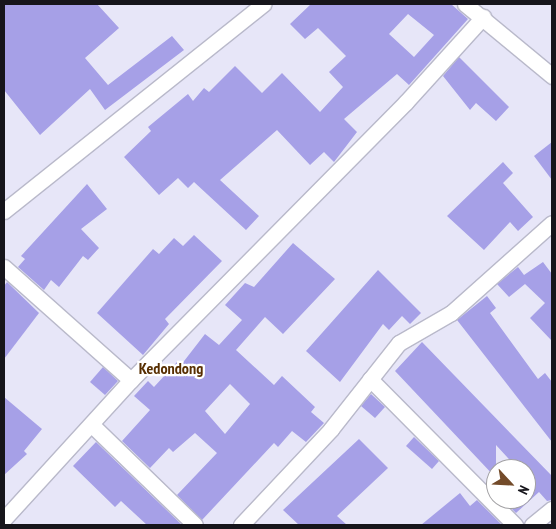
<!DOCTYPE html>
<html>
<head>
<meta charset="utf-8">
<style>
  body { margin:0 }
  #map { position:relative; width:556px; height:529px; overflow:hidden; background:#e7e6f8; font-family:"PT Sans Narrow",sans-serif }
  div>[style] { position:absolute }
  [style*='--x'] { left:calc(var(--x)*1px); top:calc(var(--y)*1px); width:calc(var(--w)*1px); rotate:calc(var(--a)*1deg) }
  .building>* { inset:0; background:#a6a0e7 }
  .roads { filter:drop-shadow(1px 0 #b9b9ca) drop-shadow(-1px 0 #b9b9ca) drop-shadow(0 1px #b9b9ca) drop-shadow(0 -1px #b9b9ca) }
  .minor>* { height:15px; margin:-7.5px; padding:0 7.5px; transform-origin:7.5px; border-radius:7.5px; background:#fff }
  span { translate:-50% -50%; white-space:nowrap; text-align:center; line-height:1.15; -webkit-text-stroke:4.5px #fff; paint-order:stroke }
  .quarter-label { font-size:16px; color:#572e01; font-weight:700 }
  .frame { position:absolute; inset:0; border:5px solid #16151b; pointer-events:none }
  .north { position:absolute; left:486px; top:459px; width:50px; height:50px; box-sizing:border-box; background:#fff; border:1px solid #a2a1a4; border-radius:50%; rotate:115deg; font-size:14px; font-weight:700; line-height:20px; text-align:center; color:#16151b }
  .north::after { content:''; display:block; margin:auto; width:18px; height:22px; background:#734b2a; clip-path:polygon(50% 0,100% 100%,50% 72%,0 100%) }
</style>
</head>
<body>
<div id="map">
  <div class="building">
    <div style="clip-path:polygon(4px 4px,97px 4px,119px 28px,85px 58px,108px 85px,172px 36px,184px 50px,105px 110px,90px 89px,40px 135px,4px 90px)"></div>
    <div style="clip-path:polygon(evenodd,311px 4px,451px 4px,468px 19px,409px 85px,397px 74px,344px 119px,357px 132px,334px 162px,324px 152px,310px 165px,277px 130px,220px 180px,259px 216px,246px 230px,194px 182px,188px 188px,178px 178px,159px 195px,124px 157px,151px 131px,148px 127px,188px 94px,193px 101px,204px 88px,209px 92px,235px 66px,262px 93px,282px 73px,320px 112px,343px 87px,329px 72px,346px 56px,318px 28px,305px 39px,290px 24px,311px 4px,408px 14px,434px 35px,414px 57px,389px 34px,408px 14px)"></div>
    <div style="clip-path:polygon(459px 57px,509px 107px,496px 121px,476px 103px,470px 110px,443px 76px)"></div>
    <div style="clip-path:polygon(552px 142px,552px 180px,534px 156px)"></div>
    <div style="clip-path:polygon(503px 162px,513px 173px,503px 183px,533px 217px,518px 231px,510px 222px,484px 250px,447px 216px)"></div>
    <div style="clip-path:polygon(87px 184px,107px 209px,81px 229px,99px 248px,88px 260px,83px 256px,59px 287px,51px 280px,44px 290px,18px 267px,25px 259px,21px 256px)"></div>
    <div style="clip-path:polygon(194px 235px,222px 261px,165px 319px,169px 324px,143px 355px,97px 313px,153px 249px,159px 254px,174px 238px,183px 246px)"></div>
    <div style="clip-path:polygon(evenodd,293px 243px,335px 279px,283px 334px,265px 317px,236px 350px,274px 385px,282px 376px,315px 407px,311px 412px,324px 423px,306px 442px,292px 431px,278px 447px,274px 443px,202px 520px,177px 495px,217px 453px,195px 433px,173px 452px,169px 448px,150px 468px,122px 441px,150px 410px,134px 396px,148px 381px,154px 387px,177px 362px,181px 365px,205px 334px,219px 345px,242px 320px,225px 305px,245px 283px,254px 287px,293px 243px,230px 384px,250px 404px,225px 434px,205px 411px,230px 384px)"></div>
    <div style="clip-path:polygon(543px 262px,552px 274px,552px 341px,530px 318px,545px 303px,525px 284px,509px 297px,497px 284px,518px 267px,524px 275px)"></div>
    <div style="clip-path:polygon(378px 270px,421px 313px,410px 324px,402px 316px,389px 330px,383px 324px,340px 382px,306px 351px)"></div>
    <div style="clip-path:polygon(7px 282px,39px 313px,4px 359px,4px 286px)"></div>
    <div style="clip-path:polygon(487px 296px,496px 308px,490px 313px,538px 379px,545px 373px,552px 382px,552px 442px,457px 320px)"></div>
    <div style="clip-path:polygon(422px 342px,552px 476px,552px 500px,547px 501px,539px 492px,516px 513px,502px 499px,526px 499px,526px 469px,518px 469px,496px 445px,496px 478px,395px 371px)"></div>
    <div style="clip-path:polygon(103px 367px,118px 381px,105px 395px,90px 382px)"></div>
    <div style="clip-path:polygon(371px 394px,385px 407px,375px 418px,361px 406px)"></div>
    <div style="clip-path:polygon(4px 397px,42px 429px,24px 451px,27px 454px,4px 475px)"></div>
    <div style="clip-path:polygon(414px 437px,439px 461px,432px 469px,406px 446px)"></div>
    <div style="clip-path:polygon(359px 439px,388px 468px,337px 516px,347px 525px,299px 525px,283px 510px)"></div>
    <div style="clip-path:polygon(96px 442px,182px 525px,147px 525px,121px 501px,115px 507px,73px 466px)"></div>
    <div style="clip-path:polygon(460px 493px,470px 506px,477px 500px,502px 525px,421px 525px)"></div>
  </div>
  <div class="roads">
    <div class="minor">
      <div style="--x:465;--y:4;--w:113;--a:39.6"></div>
      <div style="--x:4;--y:211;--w:332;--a:-38.6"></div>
      <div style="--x:4;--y:267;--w:170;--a:41.7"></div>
      <div style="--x:370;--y:379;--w:206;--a:45.2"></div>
      <div style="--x:93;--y:426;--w:142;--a:44.1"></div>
      <div style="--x:4;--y:519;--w:188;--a:-47.6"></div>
      <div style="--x:131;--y:380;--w:391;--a:-45.3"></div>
      <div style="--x:406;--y:102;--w:115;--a:-47.8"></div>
      <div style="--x:241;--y:525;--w:132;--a:-46.8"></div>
      <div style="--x:331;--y:429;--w:110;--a:-51.7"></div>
      <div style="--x:399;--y:343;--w:60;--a:-30"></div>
      <div style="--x:451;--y:313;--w:135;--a:-41.7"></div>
      <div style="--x:532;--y:525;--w:26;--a:-39"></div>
    </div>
  </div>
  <div class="quarter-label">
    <span style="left:171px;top:368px">Kedondong</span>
  </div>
  <div class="frame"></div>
  <div class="north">N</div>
</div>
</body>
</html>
